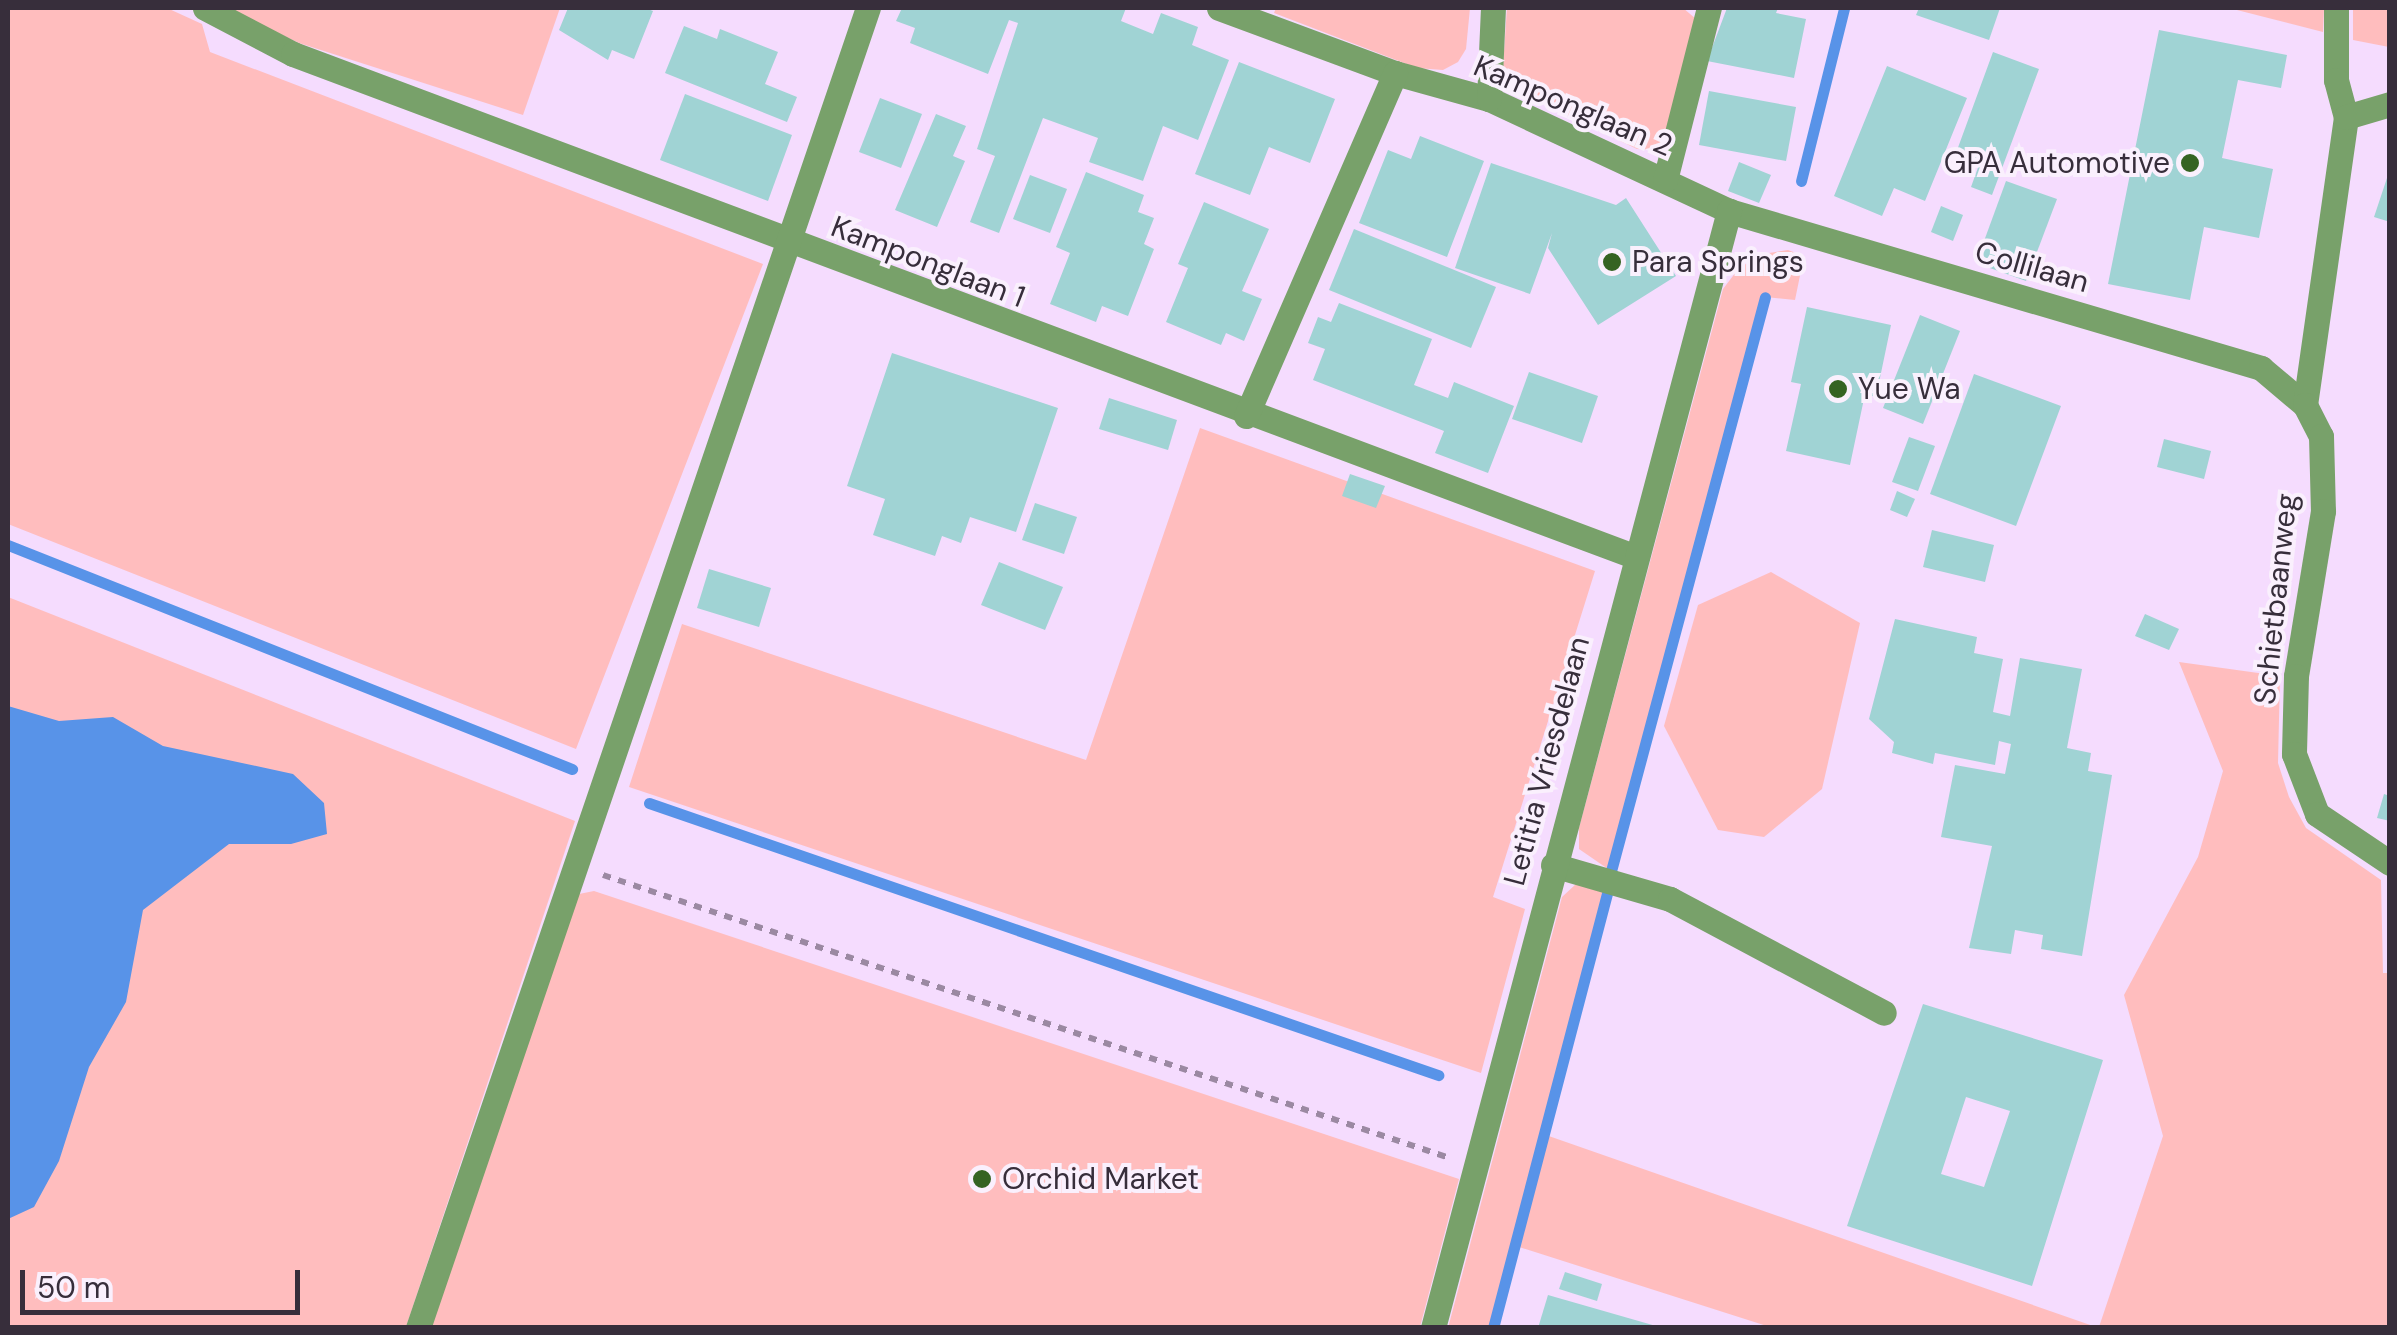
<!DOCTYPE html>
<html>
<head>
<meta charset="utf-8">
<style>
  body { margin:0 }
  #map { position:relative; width:2397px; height:1335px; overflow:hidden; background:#f5dcfe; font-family:"DM Sans",sans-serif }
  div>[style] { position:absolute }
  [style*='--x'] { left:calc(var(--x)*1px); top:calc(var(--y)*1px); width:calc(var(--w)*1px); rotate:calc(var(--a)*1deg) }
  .green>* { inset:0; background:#ffbdbe }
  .water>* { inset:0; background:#5893e8 }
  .stream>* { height:11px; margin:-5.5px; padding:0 5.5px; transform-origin:5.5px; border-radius:5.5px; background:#5893e8 }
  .building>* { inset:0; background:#a0d3d4 }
  .path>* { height:6px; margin-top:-3px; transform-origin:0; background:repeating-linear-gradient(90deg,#9b89a2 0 8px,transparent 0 16px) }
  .minor>* { height:25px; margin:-12.5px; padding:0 12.5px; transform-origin:12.5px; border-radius:12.5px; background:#78a16a }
  .dots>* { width:28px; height:28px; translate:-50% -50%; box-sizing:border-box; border:5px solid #faf0fd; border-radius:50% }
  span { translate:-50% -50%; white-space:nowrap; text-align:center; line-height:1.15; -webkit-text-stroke:8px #faf0fd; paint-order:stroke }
  .street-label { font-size:30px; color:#372e3b }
  .poi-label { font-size:30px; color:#372e3b }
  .right { translate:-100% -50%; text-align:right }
  .left { translate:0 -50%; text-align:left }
  .frame { position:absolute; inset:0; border:10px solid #372e3b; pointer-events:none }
  .scale { position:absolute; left:20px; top:1270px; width:280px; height:45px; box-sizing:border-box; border:5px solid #372e3b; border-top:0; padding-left:12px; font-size:30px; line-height:35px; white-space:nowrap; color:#372e3b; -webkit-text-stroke:8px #faf0fd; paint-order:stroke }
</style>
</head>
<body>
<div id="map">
  <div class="green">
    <div style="clip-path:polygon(8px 8px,167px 8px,202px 24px,210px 52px,763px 264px,576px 749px,8px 524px)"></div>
    <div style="clip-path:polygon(225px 8px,560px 8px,523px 115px,299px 43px)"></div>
    <div style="clip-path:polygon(1276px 8px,1470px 8px,1466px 49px,1458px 62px,1443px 70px,1417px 68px,1274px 13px)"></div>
    <div style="clip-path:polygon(1507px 8px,1683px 8px,1696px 19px,1669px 132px,1657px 150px,1637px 149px,1515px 90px,1503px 67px)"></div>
    <div style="clip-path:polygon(2229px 8px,2324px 8px,2323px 32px)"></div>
    <div style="clip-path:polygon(2353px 8px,2389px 8px,2389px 47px,2353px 40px)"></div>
    <div style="clip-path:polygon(1788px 250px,1804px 256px,1795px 300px,1765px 297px,1611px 871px,1579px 849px,1579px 828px,1723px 289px,1739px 268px,1763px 254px)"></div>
    <div style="clip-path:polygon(1200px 428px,1595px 571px,1493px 897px,1525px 909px,1481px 1073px,629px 787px,682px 624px,1086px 760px)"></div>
    <div style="clip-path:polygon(1771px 572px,1860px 623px,1822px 789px,1764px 837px,1718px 830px,1664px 726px,1698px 605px)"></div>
    <div style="clip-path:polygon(8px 597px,575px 821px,406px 1327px,8px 1327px)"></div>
    <div style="clip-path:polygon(2179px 662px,2280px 676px,2278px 763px,2289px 797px,2306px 828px,2381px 880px,2383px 973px,2390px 973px,2389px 1327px,2099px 1327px,2163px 1136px,2124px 995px,2198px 857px,2223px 771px)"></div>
    <div style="clip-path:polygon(1576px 884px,1607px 893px,1543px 1134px,2096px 1327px,1770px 1327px,1513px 1245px,1492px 1327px,1448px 1328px,1562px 897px)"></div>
    <div style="clip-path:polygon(594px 891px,1459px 1179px,1420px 1327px,431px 1328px,574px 895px)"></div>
  </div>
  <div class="water">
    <div style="clip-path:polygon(8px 706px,59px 721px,113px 717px,163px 746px,293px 774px,324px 803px,327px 834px,291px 844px,229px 844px,143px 910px,126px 1002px,89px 1067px,59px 1161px,34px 1207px,8px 1219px)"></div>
  </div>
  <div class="stream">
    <div style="--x:1801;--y:181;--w:178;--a:-76"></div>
    <div style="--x:8;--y:545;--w:607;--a:21.66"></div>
    <div style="--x:649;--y:803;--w:835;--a:19.02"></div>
    <div style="--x:1611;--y:871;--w:594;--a:-74.98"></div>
    <div style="--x:1493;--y:1328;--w:450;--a:-75.3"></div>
  </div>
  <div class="building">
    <div style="clip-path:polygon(568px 8px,645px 8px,653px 11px,634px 59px,612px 50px,608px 60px,559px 30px)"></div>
    <div style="clip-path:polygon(902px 8px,1126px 8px,1121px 21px,1153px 34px,1161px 13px,1198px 27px,1192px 45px,1229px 60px,1198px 140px,1163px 126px,1143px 181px,1089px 162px,1098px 138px,1043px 118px,999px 233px,970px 222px,995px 156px,977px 149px,1018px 23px,1009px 20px,988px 74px,910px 43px,915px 28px,896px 21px)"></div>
    <div style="clip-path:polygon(1727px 8px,1778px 8px,1776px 13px,1806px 19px,1794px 78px,1707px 61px)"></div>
    <div style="clip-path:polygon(1919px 8px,2000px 8px,1989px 40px,1916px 15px)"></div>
    <div style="clip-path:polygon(684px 26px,717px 39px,720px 29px,778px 52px,765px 84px,797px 97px,787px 122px,665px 73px)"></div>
    <div style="clip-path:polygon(2159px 30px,2287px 55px,2281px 88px,2238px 80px,2222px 158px,2273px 169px,2259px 238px,2204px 227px,2190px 300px,2108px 284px)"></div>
    <div style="clip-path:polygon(1993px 52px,2039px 69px,1992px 195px,1971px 187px,1980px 162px,1956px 153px)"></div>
    <div style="clip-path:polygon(1239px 62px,1335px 99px,1310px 163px,1269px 147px,1250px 195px,1195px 174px)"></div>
    <div style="clip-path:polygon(1887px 66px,1967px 98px,1925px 201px,1894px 188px,1882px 216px,1834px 196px)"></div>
    <div style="clip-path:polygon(1709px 91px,1796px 107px,1786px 161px,1699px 145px)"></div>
    <div style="clip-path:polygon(685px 94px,792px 135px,768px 201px,660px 160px)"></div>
    <div style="clip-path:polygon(880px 98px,922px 114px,901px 168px,859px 152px)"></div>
    <div style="clip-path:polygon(936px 114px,966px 126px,953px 156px,965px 161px,937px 227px,895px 210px)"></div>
    <div style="clip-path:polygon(1420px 136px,1484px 161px,1447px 257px,1359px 223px,1388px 150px,1411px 159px)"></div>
    <div style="clip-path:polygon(1739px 162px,1771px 175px,1759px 203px,1728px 191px)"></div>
    <div style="clip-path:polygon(1491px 163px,1616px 205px,1626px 198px,1676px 276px,1598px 325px,1548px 248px,1552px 233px,1530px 294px,1455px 268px)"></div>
    <div style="clip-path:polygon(1086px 172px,1144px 195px,1138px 212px,1154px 218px,1144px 244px,1154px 249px,1128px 316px,1102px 306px,1096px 322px,1050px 304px,1070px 253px,1056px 247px)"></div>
    <div style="clip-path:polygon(2389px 172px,2390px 172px,2390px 222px,2374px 217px)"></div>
    <div style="clip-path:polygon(1030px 175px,1067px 189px,1050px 233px,1013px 219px)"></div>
    <div style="clip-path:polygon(2006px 181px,2057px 199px,2026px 281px,1976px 263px)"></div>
    <div style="clip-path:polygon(1204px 202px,1269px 229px,1242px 291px,1262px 299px,1244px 341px,1226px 333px,1221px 345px,1166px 322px,1188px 268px,1178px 264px)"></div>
    <div style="clip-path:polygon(1941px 206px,1963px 215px,1953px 241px,1931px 232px)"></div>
    <div style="clip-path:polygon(1354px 229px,1496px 287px,1471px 348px,1329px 290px)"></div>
    <div style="clip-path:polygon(1339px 303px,1432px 339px,1414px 385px,1448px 398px,1454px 382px,1514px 406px,1488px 473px,1435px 453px,1444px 431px,1313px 380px,1325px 349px,1308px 343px,1318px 317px,1331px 322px)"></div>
    <div style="clip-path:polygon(1807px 307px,1891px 325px,1876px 397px,1865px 394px,1850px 465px,1786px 451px,1801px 384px,1791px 382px)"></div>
    <div style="clip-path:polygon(1920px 315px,1960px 331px,1923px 424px,1883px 408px)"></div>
    <div style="clip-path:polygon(892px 353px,1058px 408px,1016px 532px,970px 517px,961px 543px,942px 536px,935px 556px,873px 535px,885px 499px,847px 486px)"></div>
    <div style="clip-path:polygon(1529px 372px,1598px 396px,1582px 443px,1512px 419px)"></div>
    <div style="clip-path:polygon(1974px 374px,2061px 406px,2016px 526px,1930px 494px)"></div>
    <div style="clip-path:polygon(1109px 398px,1177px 420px,1168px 450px,1099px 429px)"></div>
    <div style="clip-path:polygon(1909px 437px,1935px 446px,1918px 491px,1892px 482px)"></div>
    <div style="clip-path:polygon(2164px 439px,2211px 451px,2204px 479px,2157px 467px)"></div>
    <div style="clip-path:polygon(1350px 474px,1385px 486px,1376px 508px,1342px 496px)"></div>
    <div style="clip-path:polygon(1897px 491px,1915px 499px,1907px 517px,1890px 510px)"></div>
    <div style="clip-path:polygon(1035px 503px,1077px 517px,1064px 554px,1022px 540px)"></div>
    <div style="clip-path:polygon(1932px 530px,1994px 545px,1985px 582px,1923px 567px)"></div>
    <div style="clip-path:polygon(999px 562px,1063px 587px,1045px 630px,981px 605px)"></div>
    <div style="clip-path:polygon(709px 569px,771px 588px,759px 627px,697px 608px)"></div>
    <div style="clip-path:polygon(2145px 614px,2179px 629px,2169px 650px,2135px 636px)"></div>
    <div style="clip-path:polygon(1895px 619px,1977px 637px,1974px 653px,2003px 659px,1993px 712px,2010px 716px,2020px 658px,2082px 669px,2067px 748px,2091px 753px,2088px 771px,2112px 775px,2082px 956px,2041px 949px,2043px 935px,2015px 930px,2011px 954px,1969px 948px,1992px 846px,1941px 837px,1955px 765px,2005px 774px,2011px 744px,1999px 741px,1995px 765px,1935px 753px,1933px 764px,1892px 753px,1894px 742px,1869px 719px)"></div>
    <div style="clip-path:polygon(2384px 794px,2390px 796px,2390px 821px,2377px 818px)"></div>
    <div style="clip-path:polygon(evenodd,1923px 1004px,2103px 1060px,2032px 1286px,1847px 1226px,1923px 1004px,1966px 1097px,2010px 1111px,1984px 1187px,1941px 1174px,1966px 1097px)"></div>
    <div style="clip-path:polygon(1565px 1272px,1602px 1284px,1597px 1301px,1559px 1289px)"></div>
    <div style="clip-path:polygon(1548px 1295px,1656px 1326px,1656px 1328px,1538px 1328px)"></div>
  </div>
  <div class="path">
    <div style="--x:603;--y:875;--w:893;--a:18.48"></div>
  </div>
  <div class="minor">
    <div style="--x:205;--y:8;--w:99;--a:27.6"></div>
    <div style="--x:293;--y:54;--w:1434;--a:20.53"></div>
    <div style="--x:1219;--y:8;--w:188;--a:20.3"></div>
    <div style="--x:1395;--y:73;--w:98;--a:15.5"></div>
    <div style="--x:1489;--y:99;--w:265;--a:25"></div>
    <div style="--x:1729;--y:211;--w:555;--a:16.44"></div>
    <div style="--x:2261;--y:368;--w:57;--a:40.1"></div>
    <div style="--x:2336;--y:8;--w:72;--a:90"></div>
    <div style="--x:2336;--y:80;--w:38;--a:75"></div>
    <div style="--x:2346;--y:117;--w:291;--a:98.1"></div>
    <div style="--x:2305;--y:405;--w:35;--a:63"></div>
    <div style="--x:2321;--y:436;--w:75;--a:88.5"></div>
    <div style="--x:2323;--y:511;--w:167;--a:99.3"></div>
    <div style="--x:2296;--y:676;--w:78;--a:91.5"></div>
    <div style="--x:2294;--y:754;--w:64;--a:69"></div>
    <div style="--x:2317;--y:814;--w:88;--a:33.9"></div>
    <div style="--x:1489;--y:99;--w:91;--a:-87.5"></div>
    <div style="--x:2346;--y:117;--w:46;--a:-16.5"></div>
    <div style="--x:1665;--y:180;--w:178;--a:-75.7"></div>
    <div style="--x:1246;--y:416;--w:374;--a:-66.5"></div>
    <div style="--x:1553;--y:865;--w:122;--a:16.2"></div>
    <div style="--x:1670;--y:899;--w:242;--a:28"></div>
    <div style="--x:418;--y:1328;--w:1395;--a:-71.18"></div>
    <div style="--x:1433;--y:1328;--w:1156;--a:-75.16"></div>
  </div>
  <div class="dots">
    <div style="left:2190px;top:163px;background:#356322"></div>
    <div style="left:1612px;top:262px;background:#356322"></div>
    <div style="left:1838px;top:389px;background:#356322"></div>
    <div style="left:982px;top:1179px;background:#356322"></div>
  </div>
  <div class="street-label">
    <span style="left:1573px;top:106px;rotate:23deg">Kamponglaan 2</span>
    <span style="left:928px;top:262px;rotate:21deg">Kamponglaan 1</span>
    <span style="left:2032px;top:267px;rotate:16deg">Collilaan</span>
    <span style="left:2276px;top:599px;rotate:-84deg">Schietbaanweg</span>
    <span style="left:1547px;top:761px;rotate:-75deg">Letitia Vriesdelaan</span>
  </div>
  <div class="poi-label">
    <span class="right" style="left:2170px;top:163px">GPA Automotive</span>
    <span class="left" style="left:1632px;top:262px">Para Springs</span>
    <span class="left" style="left:1858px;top:389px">Yue Wa</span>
    <span class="left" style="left:1002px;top:1179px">Orchid Market</span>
  </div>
  <div class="frame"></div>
  <div class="scale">50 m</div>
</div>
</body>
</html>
